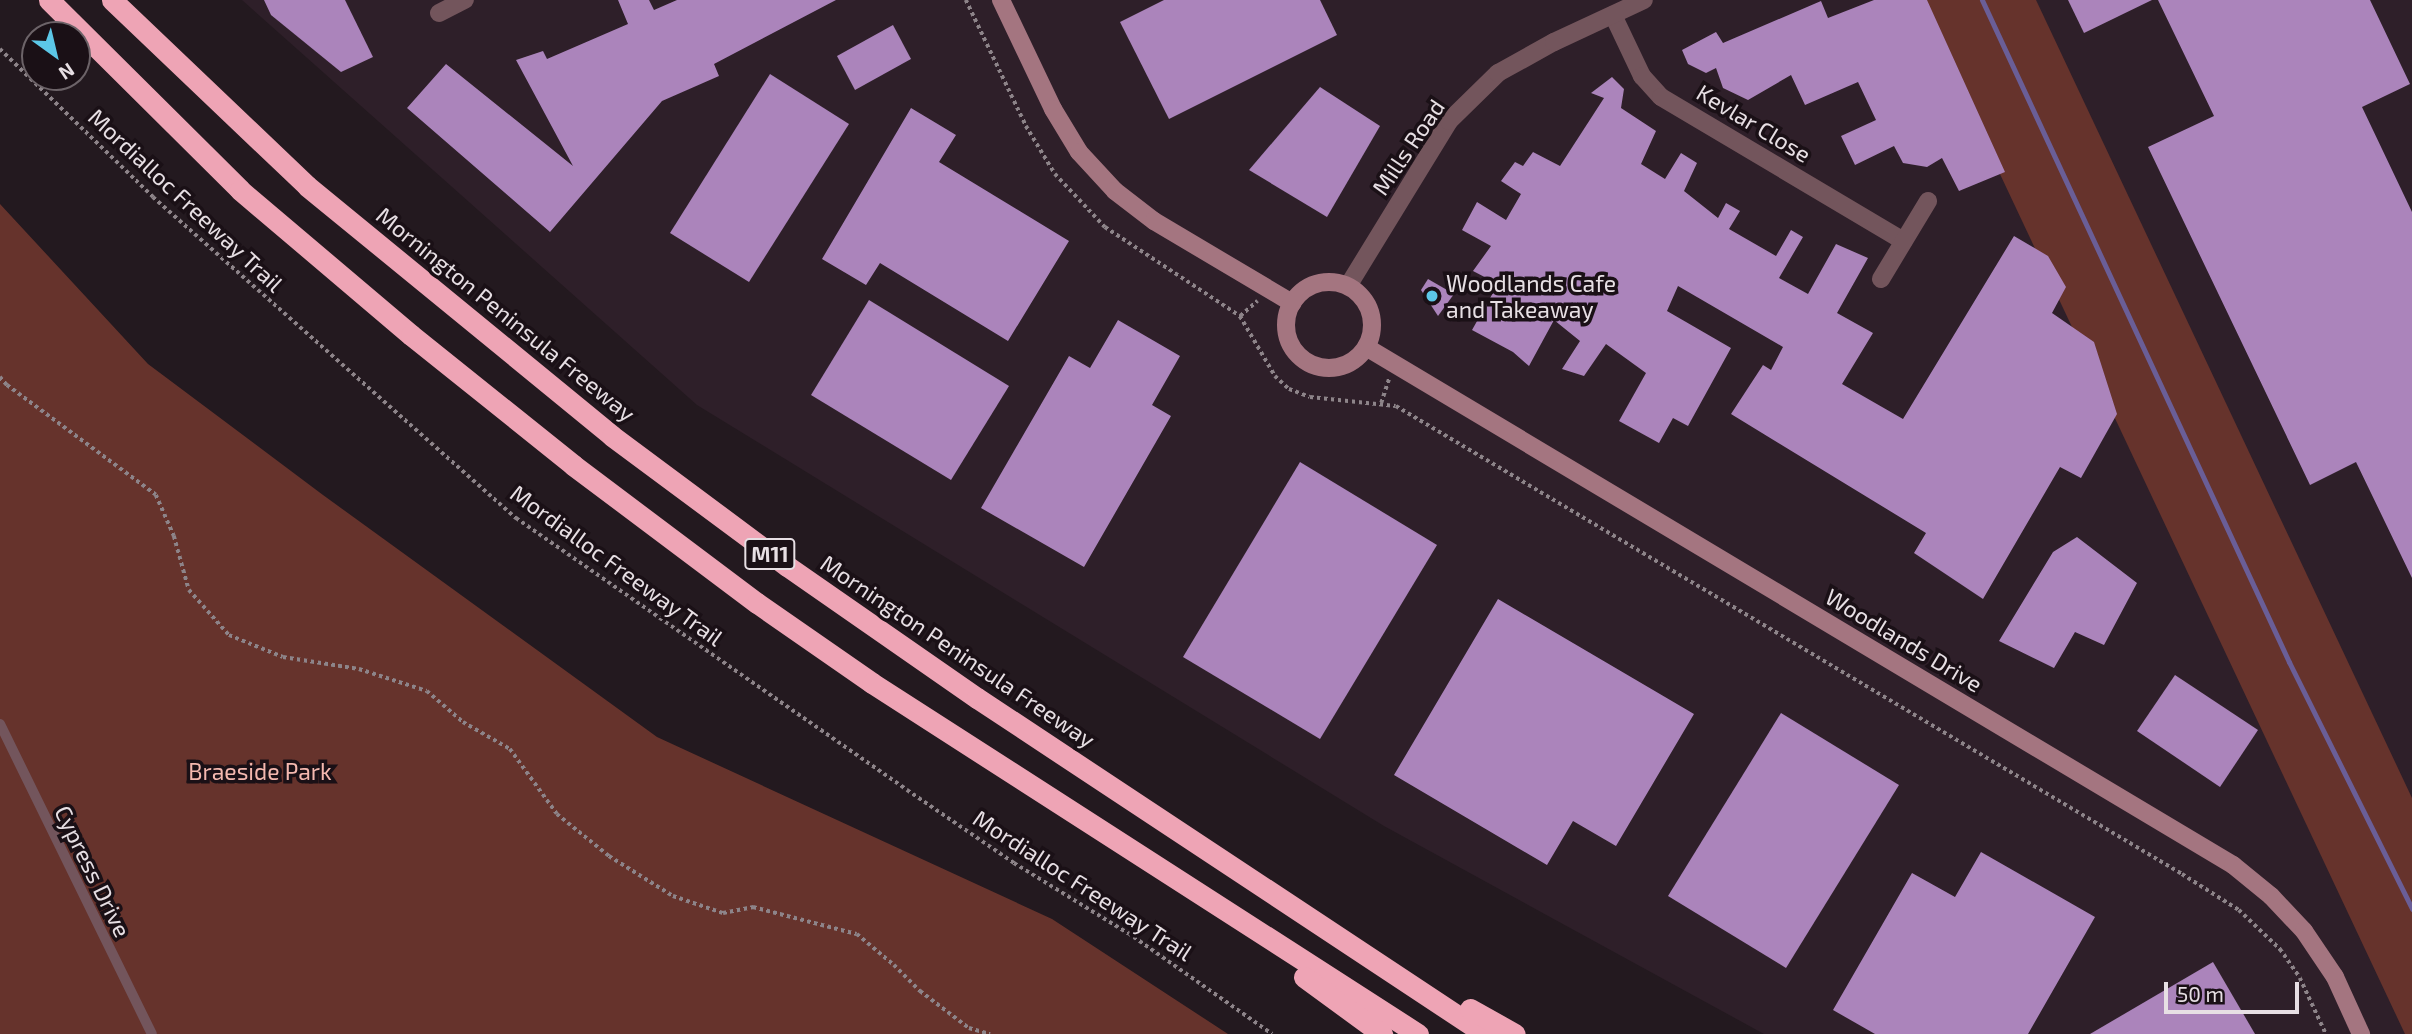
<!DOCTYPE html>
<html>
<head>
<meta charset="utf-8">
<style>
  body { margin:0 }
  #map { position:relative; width:2412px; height:1034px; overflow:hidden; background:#23191f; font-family:"Exo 2",sans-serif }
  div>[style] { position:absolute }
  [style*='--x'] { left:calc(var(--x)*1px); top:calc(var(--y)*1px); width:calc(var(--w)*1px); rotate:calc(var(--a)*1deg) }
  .built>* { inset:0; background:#2e1f29 }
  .green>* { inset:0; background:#66332c }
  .stream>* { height:5px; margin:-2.5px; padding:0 2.5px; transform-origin:2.5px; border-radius:2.5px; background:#6a5e97 }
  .building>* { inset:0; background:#ab84bb }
  .path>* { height:3.5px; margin-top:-1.75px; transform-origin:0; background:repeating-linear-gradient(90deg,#8d8489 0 3.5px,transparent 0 7px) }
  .lane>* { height:10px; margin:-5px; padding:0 5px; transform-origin:5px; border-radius:5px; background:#73555c }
  .street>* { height:18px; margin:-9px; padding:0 9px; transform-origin:9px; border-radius:9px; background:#73555c }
  .secondary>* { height:18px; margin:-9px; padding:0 9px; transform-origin:9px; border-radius:9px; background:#a47580 }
  .secondary>.ring { margin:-9px; padding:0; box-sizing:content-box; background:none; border:18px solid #a47580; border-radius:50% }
  .highway>* { height:21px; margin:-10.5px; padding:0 10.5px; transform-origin:10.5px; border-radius:10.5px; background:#eea4b5 }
  .dots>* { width:19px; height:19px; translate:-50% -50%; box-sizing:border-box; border:4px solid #1a1016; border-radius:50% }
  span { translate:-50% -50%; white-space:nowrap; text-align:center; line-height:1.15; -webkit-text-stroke:7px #1a1016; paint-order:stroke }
  .shield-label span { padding:2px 5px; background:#1a1016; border:2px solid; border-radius:5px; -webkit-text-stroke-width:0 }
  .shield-label { font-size:21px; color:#e7dfe4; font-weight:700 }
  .street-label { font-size:23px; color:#e7dfe4 }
  .poi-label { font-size:23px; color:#e7dfe4 }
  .left { translate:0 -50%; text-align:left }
  .park-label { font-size:23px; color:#f4b8af }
  .north { position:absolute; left:21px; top:21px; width:70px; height:70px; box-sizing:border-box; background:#1a1016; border:2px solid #6c6368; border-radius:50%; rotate:146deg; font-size:19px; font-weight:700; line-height:28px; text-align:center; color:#e7dfe4 }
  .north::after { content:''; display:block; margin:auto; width:24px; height:32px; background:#5cc7e7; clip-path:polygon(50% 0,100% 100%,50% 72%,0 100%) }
  .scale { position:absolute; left:2164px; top:982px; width:135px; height:32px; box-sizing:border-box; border:4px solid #e7dfe4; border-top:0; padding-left:9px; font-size:21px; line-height:24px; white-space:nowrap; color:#e7dfe4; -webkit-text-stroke:5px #1a1016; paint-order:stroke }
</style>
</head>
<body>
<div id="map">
  <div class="built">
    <div style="clip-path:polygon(242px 0,2412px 0,2412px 1034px,1764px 1034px,1384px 826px,697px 405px)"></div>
  </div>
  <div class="green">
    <div style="clip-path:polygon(1918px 0,2036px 0,2412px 798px,2412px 1034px,2405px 1034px)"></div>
    <div style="clip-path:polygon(0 204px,148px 364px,323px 495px,657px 737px,1052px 919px,1228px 1034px,0 1034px)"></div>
  </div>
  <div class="stream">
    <div style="--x:1982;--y:0;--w:730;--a:65.12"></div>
    <div style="--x:2289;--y:662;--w:276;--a:63.5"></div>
  </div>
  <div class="building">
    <div style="clip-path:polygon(264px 0,345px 0,373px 57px,341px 72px,271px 15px)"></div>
    <div style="clip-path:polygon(618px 0,649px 0,654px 10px,677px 0,836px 0,714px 64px,719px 76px,662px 101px,550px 232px,407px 108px,446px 64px,573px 166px,516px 60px,543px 51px,547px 59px,628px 24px)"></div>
    <div style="clip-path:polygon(1164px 0,1320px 0,1337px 35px,1169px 119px,1120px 22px)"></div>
    <div style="clip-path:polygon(1874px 0,1927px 0,2005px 172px,1959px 191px,1942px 158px,1927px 167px,1903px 163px,1894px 146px,1855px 165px,1841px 136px,1876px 120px,1858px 82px,1805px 105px,1791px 75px,1748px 100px,1723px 88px,1716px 68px,1706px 73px,1688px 64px,1682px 50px,1716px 32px,1723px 43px,1821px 1px,1828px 18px)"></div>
    <div style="clip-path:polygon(2068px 0,2152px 0,2084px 33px)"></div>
    <div style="clip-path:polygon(2158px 0,2370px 0,2410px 84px,2362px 107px,2412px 212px,2412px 578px,2356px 462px,2310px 485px,2148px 147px,2214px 116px)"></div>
    <div style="clip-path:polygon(893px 25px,911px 59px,855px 90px,837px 56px)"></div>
    <div style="clip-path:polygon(770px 74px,849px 124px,749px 282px,670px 233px)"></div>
    <div style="clip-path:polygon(1612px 77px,1624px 89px,1621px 108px,1656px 131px,1641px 164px,1665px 179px,1681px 153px,1697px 163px,1684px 191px,1718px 218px,1726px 203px,1740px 211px,1729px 229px,1776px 256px,1791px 230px,1803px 237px,1779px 278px,1808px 294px,1836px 244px,1868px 258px,1837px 313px,1873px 333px,1842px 384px,1903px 419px,2014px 236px,2048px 256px,2066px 287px,2052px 313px,2094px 342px,2117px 414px,2081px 478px,2060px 467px,1983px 599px,1914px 553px,1926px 533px,1731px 414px,1763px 365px,1771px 370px,1783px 347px,1678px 286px,1667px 311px,1731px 348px,1688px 426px,1673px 418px,1659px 443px,1619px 421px,1646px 373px,1606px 344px,1584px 376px,1562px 369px,1580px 341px,1554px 320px,1529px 366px,1513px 352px,1472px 330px,1498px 284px,1473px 271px,1491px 246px,1462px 230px,1477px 202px,1506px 220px,1521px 194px,1501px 181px,1515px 162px,1523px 166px,1533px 152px,1560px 166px,1604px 98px,1591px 93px)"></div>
    <div style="clip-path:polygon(1320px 87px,1380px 126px,1327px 217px,1249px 170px)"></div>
    <div style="clip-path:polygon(911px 108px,956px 135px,939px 162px,1069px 241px,1008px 341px,880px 263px,866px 285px,822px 259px)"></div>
    <div style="clip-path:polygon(1428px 279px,1454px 294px,1438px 316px,1421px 290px)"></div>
    <div style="clip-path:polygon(869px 300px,1009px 386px,951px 480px,811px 395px)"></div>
    <div style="clip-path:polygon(1118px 320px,1180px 356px,1152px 405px,1171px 416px,1084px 567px,981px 508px,1069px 356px,1090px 368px)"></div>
    <div style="clip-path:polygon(1300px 462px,1437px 545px,1320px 739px,1183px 657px)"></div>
    <div style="clip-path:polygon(2077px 537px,2137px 583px,2104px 645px,2075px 632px,2054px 668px,1999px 641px,2053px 552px)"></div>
    <div style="clip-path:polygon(1498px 599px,1694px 714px,1616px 846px,1573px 821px,1547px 865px,1394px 775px)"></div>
    <div style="clip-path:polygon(2175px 675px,2258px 730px,2220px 787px,2137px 731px)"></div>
    <div style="clip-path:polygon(1781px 713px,1899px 785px,1786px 968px,1668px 896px)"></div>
    <div style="clip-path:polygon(1981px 852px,2095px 917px,2028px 1034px,1875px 1034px,1833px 1010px,1912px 873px,1955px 897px)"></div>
    <div style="clip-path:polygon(2213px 962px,2255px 1034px,2090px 1034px)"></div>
  </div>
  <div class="path">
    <div style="--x:966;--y:0;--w:140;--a:64.5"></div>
    <div style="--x:1026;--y:126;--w:56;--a:58.9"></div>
    <div style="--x:1055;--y:174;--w:73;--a:46.7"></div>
    <div style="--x:1105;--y:227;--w:162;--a:33.4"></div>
    <div style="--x:1240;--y:316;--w:69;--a:59.7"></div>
    <div style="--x:1275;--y:376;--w:19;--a:43"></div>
    <div style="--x:1289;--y:389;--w:22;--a:21"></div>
    <div style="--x:1310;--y:397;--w:86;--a:6"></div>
    <div style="--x:1396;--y:406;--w:915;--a:30.77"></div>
    <div style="--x:2182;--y:874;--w:67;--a:32.3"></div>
    <div style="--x:2239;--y:910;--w:57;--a:43.6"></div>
    <div style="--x:2280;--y:949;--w:35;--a:55"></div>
    <div style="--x:2300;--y:978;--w:62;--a:65.1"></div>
    <div style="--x:0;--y:49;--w:213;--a:44"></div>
    <div style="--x:153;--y:197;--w:485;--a:41.5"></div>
    <div style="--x:516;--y:518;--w:476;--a:34.8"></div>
    <div style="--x:907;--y:790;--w:130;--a:34.3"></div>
    <div style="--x:1014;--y:863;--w:134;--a:31.6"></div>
    <div style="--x:1128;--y:933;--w:176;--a:35"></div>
    <div style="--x:1240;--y:316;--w:23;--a:-41"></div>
    <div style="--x:0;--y:377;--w:11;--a:49"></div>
    <div style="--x:7;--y:385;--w:185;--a:36.4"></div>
    <div style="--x:156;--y:495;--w:45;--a:66.3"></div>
    <div style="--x:174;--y:536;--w:56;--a:74.5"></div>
    <div style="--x:189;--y:590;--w:60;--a:48.4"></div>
    <div style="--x:229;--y:635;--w:58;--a:22.2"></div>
    <div style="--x:283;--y:657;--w:77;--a:9"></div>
    <div style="--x:359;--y:669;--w:71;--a:17.9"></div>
    <div style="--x:427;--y:691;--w:48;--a:40.7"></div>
    <div style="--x:463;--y:722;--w:54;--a:29.9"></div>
    <div style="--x:510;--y:749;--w:80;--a:54.1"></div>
    <div style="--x:557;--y:814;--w:67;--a:38.9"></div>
    <div style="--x:609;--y:856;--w:75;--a:32"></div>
    <div style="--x:673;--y:896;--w:53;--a:18.8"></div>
    <div style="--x:723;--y:913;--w:31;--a:-11"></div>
    <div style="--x:753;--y:907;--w:107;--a:14.6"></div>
    <div style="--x:857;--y:934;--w:48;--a:40"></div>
    <div style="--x:894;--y:965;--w:37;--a:45"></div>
    <div style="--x:920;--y:991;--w:61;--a:37.1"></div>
    <div style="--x:969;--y:1028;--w:22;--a:16"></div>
    <div style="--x:1381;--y:403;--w:26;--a:-72"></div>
  </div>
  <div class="lane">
    <div style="--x:0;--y:724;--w:345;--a:63.9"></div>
  </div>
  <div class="street">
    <div style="--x:439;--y:13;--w:29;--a:-27"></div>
    <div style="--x:1613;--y:15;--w:68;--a:64.6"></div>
    <div style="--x:1642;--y:76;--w:28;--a:48"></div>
    <div style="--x:1661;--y:97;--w:282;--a:30.7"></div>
    <div style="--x:1881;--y:279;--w:91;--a:-58.9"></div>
    <div style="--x:1348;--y:286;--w:193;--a:-58.5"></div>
    <div style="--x:1449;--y:121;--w:69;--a:-44.4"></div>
    <div style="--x:1498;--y:73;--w:64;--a:-29"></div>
    <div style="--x:1554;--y:42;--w:99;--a:-25"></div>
  </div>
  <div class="secondary">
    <div style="--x:1001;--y:0;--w:121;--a:64.5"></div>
    <div style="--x:1053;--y:109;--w:50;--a:58.8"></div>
    <div style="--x:1079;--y:152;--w:53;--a:47.3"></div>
    <div style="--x:1115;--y:191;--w:49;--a:37.6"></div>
    <div style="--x:1154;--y:221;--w:161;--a:30.7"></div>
    <div class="ring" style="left:1286px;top:282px;width:68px;height:68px"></div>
    <div style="--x:1366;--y:347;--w:1010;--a:30.86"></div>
    <div style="--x:2233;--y:865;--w:49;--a:39.2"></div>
    <div style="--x:2271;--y:896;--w:48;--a:46.7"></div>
    <div style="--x:2304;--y:931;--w:55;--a:56"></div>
    <div style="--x:2335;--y:977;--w:63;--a:65.5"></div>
  </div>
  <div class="highway">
    <div style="--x:49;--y:0;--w:269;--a:44.8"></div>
    <div style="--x:240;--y:190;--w:224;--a:40.3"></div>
    <div style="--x:411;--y:335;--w:208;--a:38.7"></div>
    <div style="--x:573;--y:465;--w:230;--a:36.9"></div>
    <div style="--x:757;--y:603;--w:140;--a:34.8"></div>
    <div style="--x:872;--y:683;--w:649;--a:32.74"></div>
    <div style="--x:112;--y:0;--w:269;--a:43.6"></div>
    <div style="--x:307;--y:186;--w:394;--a:39.3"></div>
    <div style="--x:612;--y:436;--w:218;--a:36.6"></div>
    <div style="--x:787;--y:566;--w:231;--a:34.8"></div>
    <div style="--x:977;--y:698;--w:609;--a:33.48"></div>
    <div style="--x:1304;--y:977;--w:97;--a:36.2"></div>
    <div style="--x:1470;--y:1009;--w:51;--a:29.1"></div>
  </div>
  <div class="dots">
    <div style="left:1432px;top:296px;background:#5cc7e7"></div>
  </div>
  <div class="shield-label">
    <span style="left:770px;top:554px">M11</span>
  </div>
  <div class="street-label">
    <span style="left:1754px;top:123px;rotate:31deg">Kevlar Close</span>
    <span style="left:1408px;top:147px;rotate:-56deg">Mills Road</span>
    <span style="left:186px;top:200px;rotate:43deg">Mordialloc Freeway Trail</span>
    <span style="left:506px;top:314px;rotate:39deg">Mornington Peninsula Freeway</span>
    <span style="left:617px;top:565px;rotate:36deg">Mordialloc Freeway Trail</span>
    <span style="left:1904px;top:640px;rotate:31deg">Woodlands Drive</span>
    <span style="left:958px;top:651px;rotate:34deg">Mornington Peninsula Freeway</span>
    <span style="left:93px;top:871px;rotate:64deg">Cypress Drive</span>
    <span style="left:1083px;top:885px;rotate:33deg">Mordialloc Freeway Trail</span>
  </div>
  <div class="poi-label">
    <span class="left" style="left:1446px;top:296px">Woodlands Cafe<br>and Takeaway</span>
  </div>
  <div class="park-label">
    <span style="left:260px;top:771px">Braeside Park</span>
  </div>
  <div class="north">N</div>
  <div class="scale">50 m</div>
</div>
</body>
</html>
